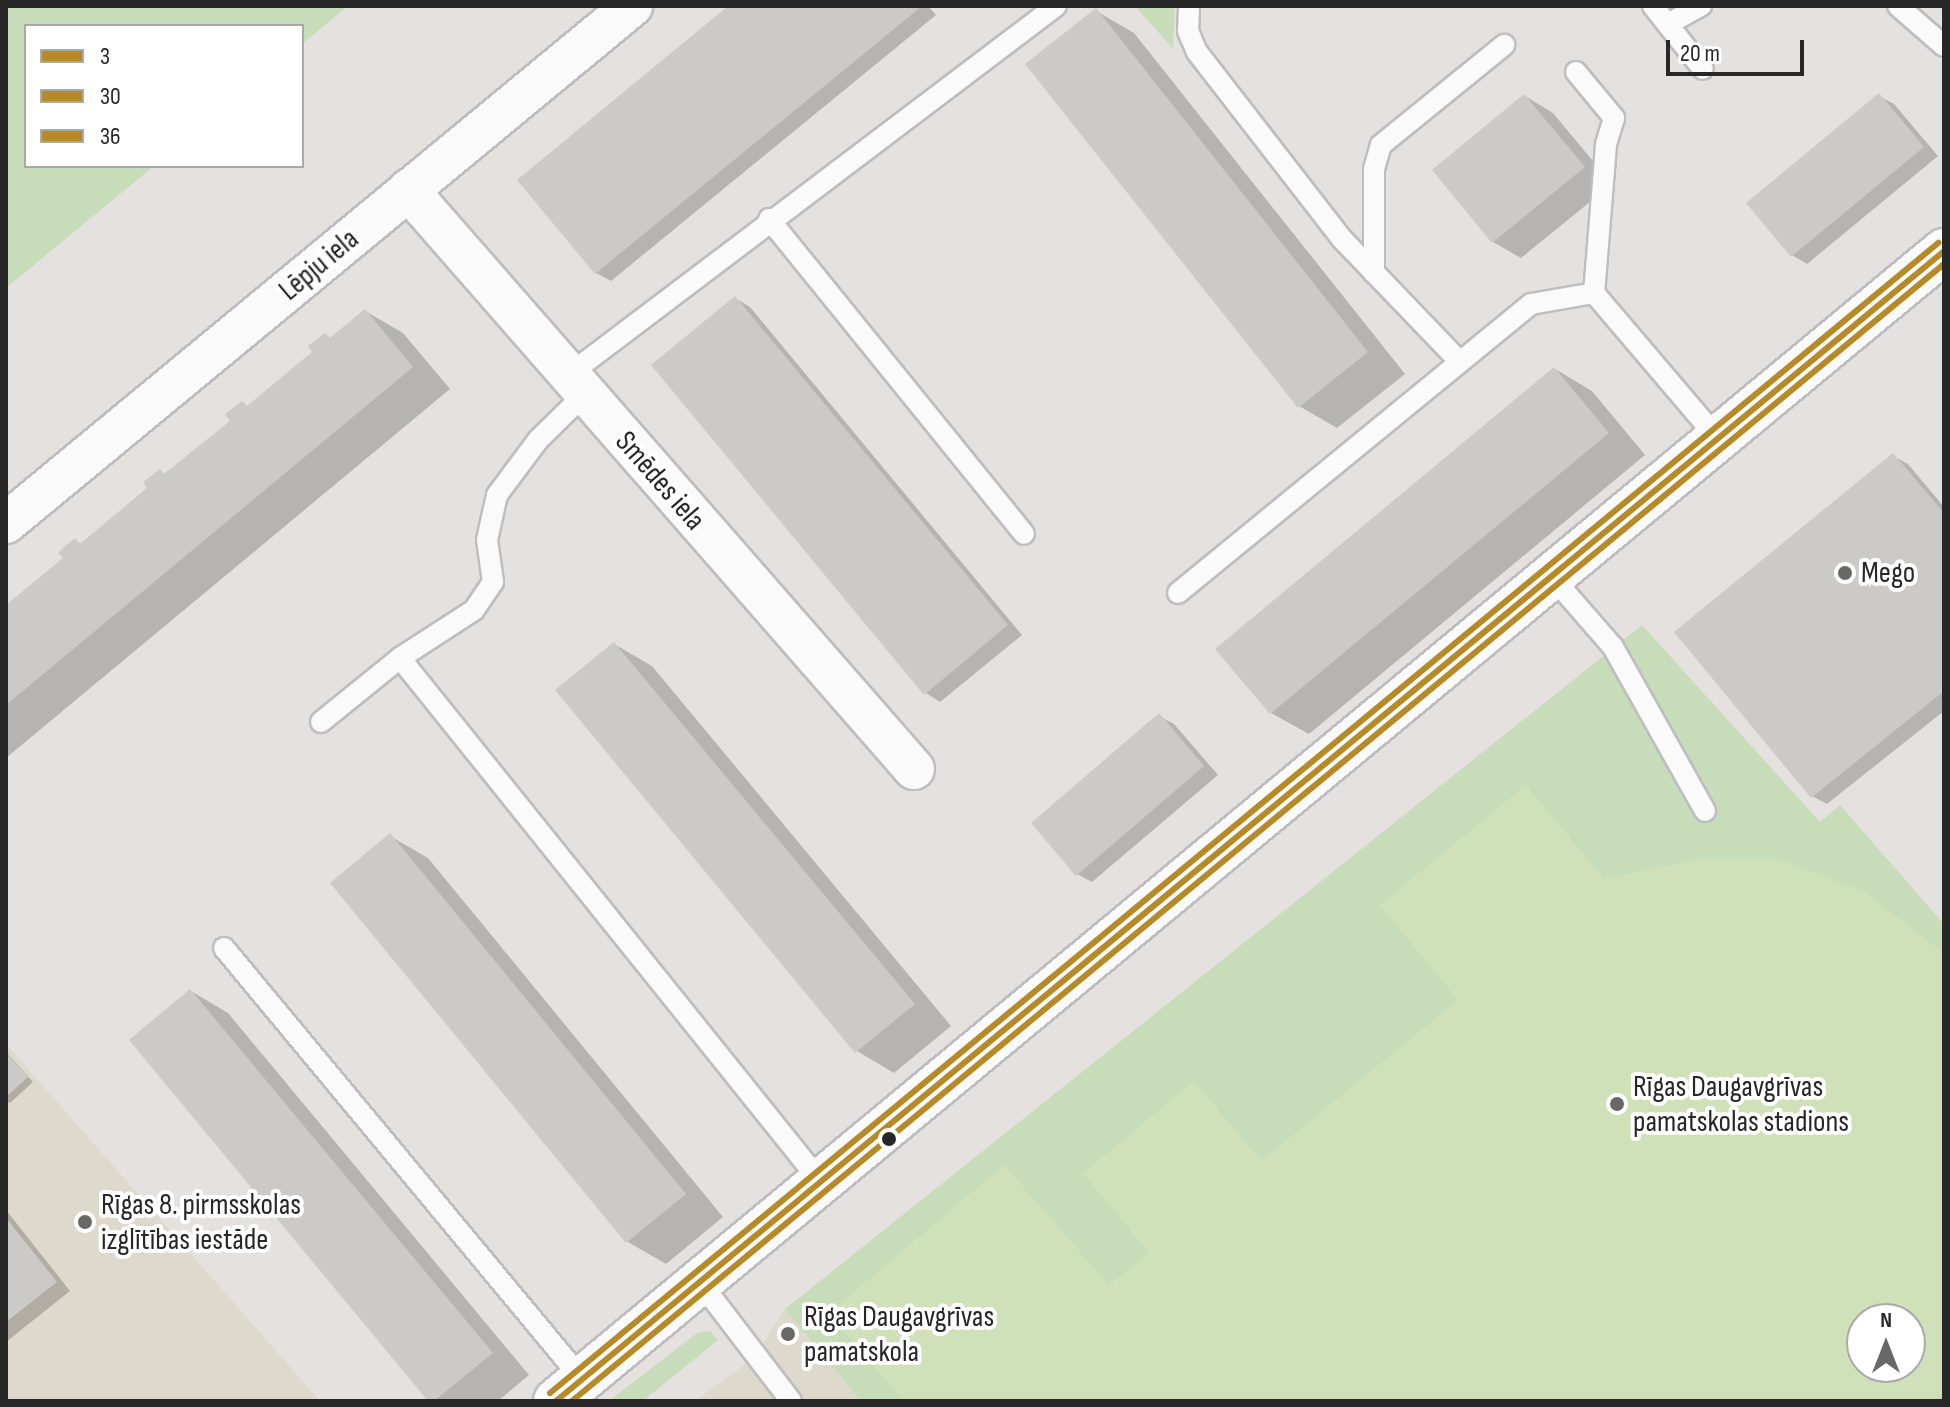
<!DOCTYPE html>
<html>
<head>
<meta charset="utf-8">
<style>
  body { margin:0 }
  #map { position:relative; width:1950px; height:1407px; overflow:hidden; background:#e4e1de; font-family:"Sofia Sans Condensed",sans-serif }
  div>[style] { position:absolute }
  [style*='--x'] { left:calc(var(--x)*1px); top:calc(var(--y)*1px); width:calc(var(--w)*1px); rotate:calc(var(--a)*1deg) }
  .education>* { inset:0; background:#ded9cd }
  .green>* { inset:0; background:#c7ddb9 }
  .pitch>* { inset:0; background:#d0e0b8 }
  .shadow>* { inset:0; background:#0003 }
  .building>* { inset:0; background:#cccac7 }
  .roads { filter:drop-shadow(2px 0 #bebdbf) drop-shadow(-2px 0 #bebdbf) drop-shadow(0 2px #bebdbf) drop-shadow(0 -2px #bebdbf) }
  .service>* { height:20px; margin:-10px; padding:0 10px; transform-origin:10px; border-radius:10px; background:#fbfafa }
  .minor>* { height:40px; margin:-20px; padding:0 20px; transform-origin:20px; border-radius:20px; background:#fbfafa }
  .tertiary>* { height:44px; margin:-22px; padding:0 22px; transform-origin:22px; border-radius:22px; background:#fbfafa }
  .bus-1>* { height:6px; margin:-3px; padding:0 3px; transform-origin:3px; border-radius:3px; background:#b68a27 }
  .bus-2>* { height:6px; margin:-3px; padding:0 3px; transform-origin:3px; border-radius:3px; background:#b68a27 }
  .bus-3>* { height:6px; margin:-3px; padding:0 3px; transform-origin:3px; border-radius:3px; background:#b68a27 }
  .dots>* { width:22px; height:22px; translate:-50% -50%; box-sizing:border-box; border:4px solid #fff; border-radius:50% }
  span { translate:-50% -50%; white-space:nowrap; text-align:center; line-height:1.15; -webkit-text-stroke:8px #fff; paint-order:stroke }
  .street-label { font-size:30px; color:#272727 }
  .poi-label { font-size:30px; color:#272727 }
  .left { translate:0 -50%; text-align:left }
  .frame { position:absolute; inset:0; border:8px solid #272727; pointer-events:none }
  .legend { position:absolute; left:24px; top:24px; width:280px; height:144px; box-sizing:border-box; background:#fff; border:2px solid #a9a9a9; margin:0; padding:10px 14px; list-style:none; font-size:24px; color:#272727 }
  .legend li { display:flex; align-items:center; gap:16px; height:40px }
  .legend b { width:40px; border:2px solid #a9a9a9 }
  .north { position:absolute; left:1846px; top:1303px; width:80px; height:80px; box-sizing:border-box; background:#fff; border:2px solid #a9a9a9; border-radius:50%; rotate:0deg; font-size:22px; font-weight:700; line-height:32px; text-align:center; color:#272727 }
  .north::after { content:''; display:block; margin:auto; width:28px; height:36px; background:#696867; clip-path:polygon(50% 0,100% 100%,50% 72%,0 100%) }
  .scale { position:absolute; left:1666px; top:40px; width:138px; height:36px; box-sizing:border-box; border:4px solid #272727; border-top:0; padding-left:10px; font-size:24px; line-height:28px; white-space:nowrap; color:#272727; -webkit-text-stroke:6px #fff; paint-order:stroke }
</style>
</head>
<body>
<div id="map">
  <div class="education">
    <div style="clip-path:polygon(6px 1044px,320px 1401px,6px 1401px)"></div>
    <div style="clip-path:polygon(785px 1309px,861px 1401px,695px 1401px,754px 1358px)"></div>
  </div>
  <div class="green">
    <div style="clip-path:polygon(6px 6px,348px 6px,302px 44px,302px 26px,26px 26px,26px 166px,154px 166px,6px 288px)"></div>
    <div style="clip-path:polygon(1135px 6px,1175px 6px,1173px 49px)"></div>
    <div style="clip-path:polygon(evenodd,1642px 625px,1820px 822px,1840px 805px,1944px 924px,1944px 1401px,861px 1401px,785px 1309px,1642px 625px,1862px 1319px,1910px 1319px,1910px 1367px,1862px 1367px,1862px 1319px)"></div>
    <div style="clip-path:polygon(710px 1331px,718px 1340px,643px 1401px,609px 1401px,697px 1333px)"></div>
  </div>
  <div class="pitch">
    <div style="clip-path:polygon(evenodd,1526px 785px,1604px 879px,1702px 859px,1777px 859px,1863px 891px,1944px 953px,1944px 1392px,1932px 1401px,904px 1401px,829px 1313px,1004px 1165px,1109px 1285px,1149px 1253px,1083px 1173px,1194px 1081px,1261px 1161px,1458px 1000px,1380px 905px,1526px 785px,1862px 1319px,1910px 1319px,1910px 1367px,1862px 1367px,1862px 1319px)"></div>
  </div>
  <div class="shadow">
    <div style="clip-path:polygon(732px 6px,928px 6px,936px 15px,611px 281px,596px 273px)"></div>
    <div style="clip-path:polygon(1096px 11px,1134px 33px,1405px 374px,1337px 428px,1299px 406px)"></div>
    <div style="clip-path:polygon(1525px 96px,1553px 113px,1612px 184px,1521px 258px,1493px 242px)"></div>
    <div style="clip-path:polygon(1879px 96px,1894px 104px,1938px 156px,1807px 264px,1792px 255px)"></div>
    <div style="clip-path:polygon(735px 298px,750px 307px,1022px 635px,940px 702px,926px 693px)"></div>
    <div style="clip-path:polygon(365px 311px,403px 333px,450px 389px,6px 758px,6px 608px,66px 558px,75px 541px,83px 545px,150px 488px,160px 471px,167px 475px,232px 421px,242px 403px,249px 407px,315px 352px,326px 335px,332px 339px)"></div>
    <div style="clip-path:polygon(1555px 369px,1592px 391px,1645px 455px,1309px 734px,1271px 713px)"></div>
    <div style="clip-path:polygon(1893px 456px,1908px 464px,1944px 507px,1944px 711px,1827px 804px,1812px 796px)"></div>
    <div style="clip-path:polygon(614px 644px,652px 666px,951px 1026px,894px 1073px,857px 1051px)"></div>
    <div style="clip-path:polygon(1159px 716px,1174px 724px,1218px 775px,1092px 882px,1077px 874px)"></div>
    <div style="clip-path:polygon(390px 836px,428px 858px,723px 1217px,666px 1264px,628px 1242px,333px 883px)"></div>
    <div style="clip-path:polygon(191px 991px,228px 1013px,529px 1375px,498px 1401px,431px 1401px)"></div>
    <div style="clip-path:polygon(6px 1052px,33px 1082px,10px 1103px,6px 1101px)"></div>
    <div style="clip-path:polygon(6px 1210px,70px 1291px,6px 1342px)"></div>
  </div>
  <div class="building">
    <div style="clip-path:polygon(728px 6px,922px 6px,595px 274px,517px 180px)"></div>
    <div style="clip-path:polygon(1096px 8px,1368px 352px,1298px 408px,1025px 64px)"></div>
    <div style="clip-path:polygon(1879px 93px,1924px 147px,1791px 257px,1746px 203px)"></div>
    <div style="clip-path:polygon(1524px 94px,1585px 167px,1492px 243px,1432px 170px)"></div>
    <div style="clip-path:polygon(735px 296px,1008px 625px,924px 695px,651px 365px)"></div>
    <div style="clip-path:polygon(365px 309px,413px 367px,6px 705px,6px 605px,63px 558px,58px 553px,64px 547px,75px 538px,80px 544px,147px 488px,143px 482px,160px 469px,164px 474px,230px 421px,225px 414px,242px 401px,247px 406px,312px 352px,308px 346px,325px 333px,330px 338px)"></div>
    <div style="clip-path:polygon(1554px 367px,1609px 433px,1270px 714px,1215px 649px)"></div>
    <div style="clip-path:polygon(1893px 453px,1944px 513px,1944px 691px,1811px 798px,1674px 632px)"></div>
    <div style="clip-path:polygon(614px 642px,915px 1004px,855px 1053px,555px 690px)"></div>
    <div style="clip-path:polygon(1159px 713px,1204px 766px,1076px 876px,1031px 823px)"></div>
    <div style="clip-path:polygon(390px 833px,686px 1194px,626px 1243px,330px 883px)"></div>
    <div style="clip-path:polygon(190px 989px,493px 1353px,434px 1401px,428px 1401px,129px 1040px)"></div>
    <div style="clip-path:polygon(6px 1053px,28px 1077px,6px 1097px)"></div>
    <div style="clip-path:polygon(6px 1218px,57px 1282px,6px 1322px)"></div>
  </div>
  <div class="roads">
    <div class="service">
      <div style="--x:1189;--y:6;--w:25;--a:92"></div>
      <div style="--x:1188;--y:31;--w:23;--a:67"></div>
      <div style="--x:1197;--y:52;--w:237;--a:52.2"></div>
      <div style="--x:1342;--y:239;--w:170;--a:46.2"></div>
      <div style="--x:1653;--y:6;--w:80;--a:51.6"></div>
      <div style="--x:1898;--y:6;--w:61;--a:41"></div>
      <div style="--x:1668;--y:24;--w:38;--a:-29"></div>
      <div style="--x:1576;--y:72;--w:60;--a:50.4"></div>
      <div style="--x:1614;--y:118;--w:28;--a:107"></div>
      <div style="--x:1606;--y:145;--w:148;--a:94.6"></div>
      <div style="--x:769;--y:219;--w:405;--a:51"></div>
      <div style="--x:1374;--y:273;--w:104;--a:-90"></div>
      <div style="--x:1374;--y:169;--w:25;--a:-74"></div>
      <div style="--x:1381;--y:145;--w:159;--a:-39.1"></div>
      <div style="--x:567;--y:376;--w:613;--a:-37.11"></div>
      <div style="--x:1553;--y:578;--w:91;--a:49"></div>
      <div style="--x:1613;--y:647;--w:188;--a:60.7"></div>
      <div style="--x:1178;--y:593;--w:456;--a:-39.3"></div>
      <div style="--x:1531;--y:304;--w:64;--a:-9.9"></div>
      <div style="--x:1594;--y:293;--w:193;--a:49.6"></div>
      <div style="--x:400;--y:658;--w:88;--a:-33"></div>
      <div style="--x:474;--y:610;--w:34;--a:-56"></div>
      <div style="--x:493;--y:582;--w:42;--a:-98.1"></div>
      <div style="--x:487;--y:540;--w:46;--a:-77.5"></div>
      <div style="--x:497;--y:495;--w:69;--a:-53.3"></div>
      <div style="--x:538;--y:440;--w:64;--a:-44.4"></div>
      <div style="--x:321;--y:722;--w:102;--a:-39"></div>
      <div style="--x:400;--y:658;--w:671;--a:51.23"></div>
      <div style="--x:224;--y:948;--w:560;--a:50.29"></div>
      <div style="--x:700;--y:1282;--w:150;--a:52.6"></div>
    </div>
    <div class="minor">
      <div style="--x:408;--y:190;--w:769;--a:48.85"></div>
      <div style="--x:6;--y:523;--w:812;--a:-39.55"></div>
    </div>
    <div class="tertiary">
      <div style="--x:556;--y:1401;--w:1803;--a:-39.64"></div>
    </div>
  </div>
  <div class="bus-1">
    <div style="--x:556;--y:1401;--w:1803;--a:-39.64"></div>
  </div>
  <div class="bus-2">
    <div style="--x:572;--y:1401;--w:1782;--a:-39.65"></div>
  </div>
  <div class="bus-3">
    <div style="--x:550;--y:1393;--w:1803;--a:-39.64"></div>
  </div>
  <div class="dots">
    <div style="left:1845px;top:573px;background:#696867"></div>
    <div style="left:1617px;top:1104px;background:#696867"></div>
    <div style="left:889px;top:1139px;background:#272727"></div>
    <div style="left:85px;top:1222px;background:#696867"></div>
    <div style="left:788px;top:1334px;background:#696867"></div>
  </div>
  <div class="street-label">
    <span style="left:319px;top:265px;rotate:-40deg">Lēpju iela</span>
    <span style="left:660px;top:481px;rotate:49deg">Smēdes iela</span>
  </div>
  <div class="poi-label">
    <span class="left" style="left:1861px;top:573px">Mego</span>
    <span class="left" style="left:1633px;top:1104px">Rīgas Daugavgrīvas<br>pamatskolas stadions</span>
    <span class="left" style="left:101px;top:1222px">Rīgas 8. pirmsskolas<br>izglītības iestāde</span>
    <span class="left" style="left:804px;top:1334px">Rīgas Daugavgrīvas<br>pamatskola</span>
  </div>
  <div class="frame"></div>
  <ul class="legend">
  <li><b style="height:10px;background:#b68a27"></b>3</li>
  <li><b style="height:10px;background:#b68a27"></b>30</li>
  <li><b style="height:10px;background:#b68a27"></b>36</li>
  </ul>
  <div class="north">N</div>
  <div class="scale">20 m</div>
</div>
</body>
</html>
